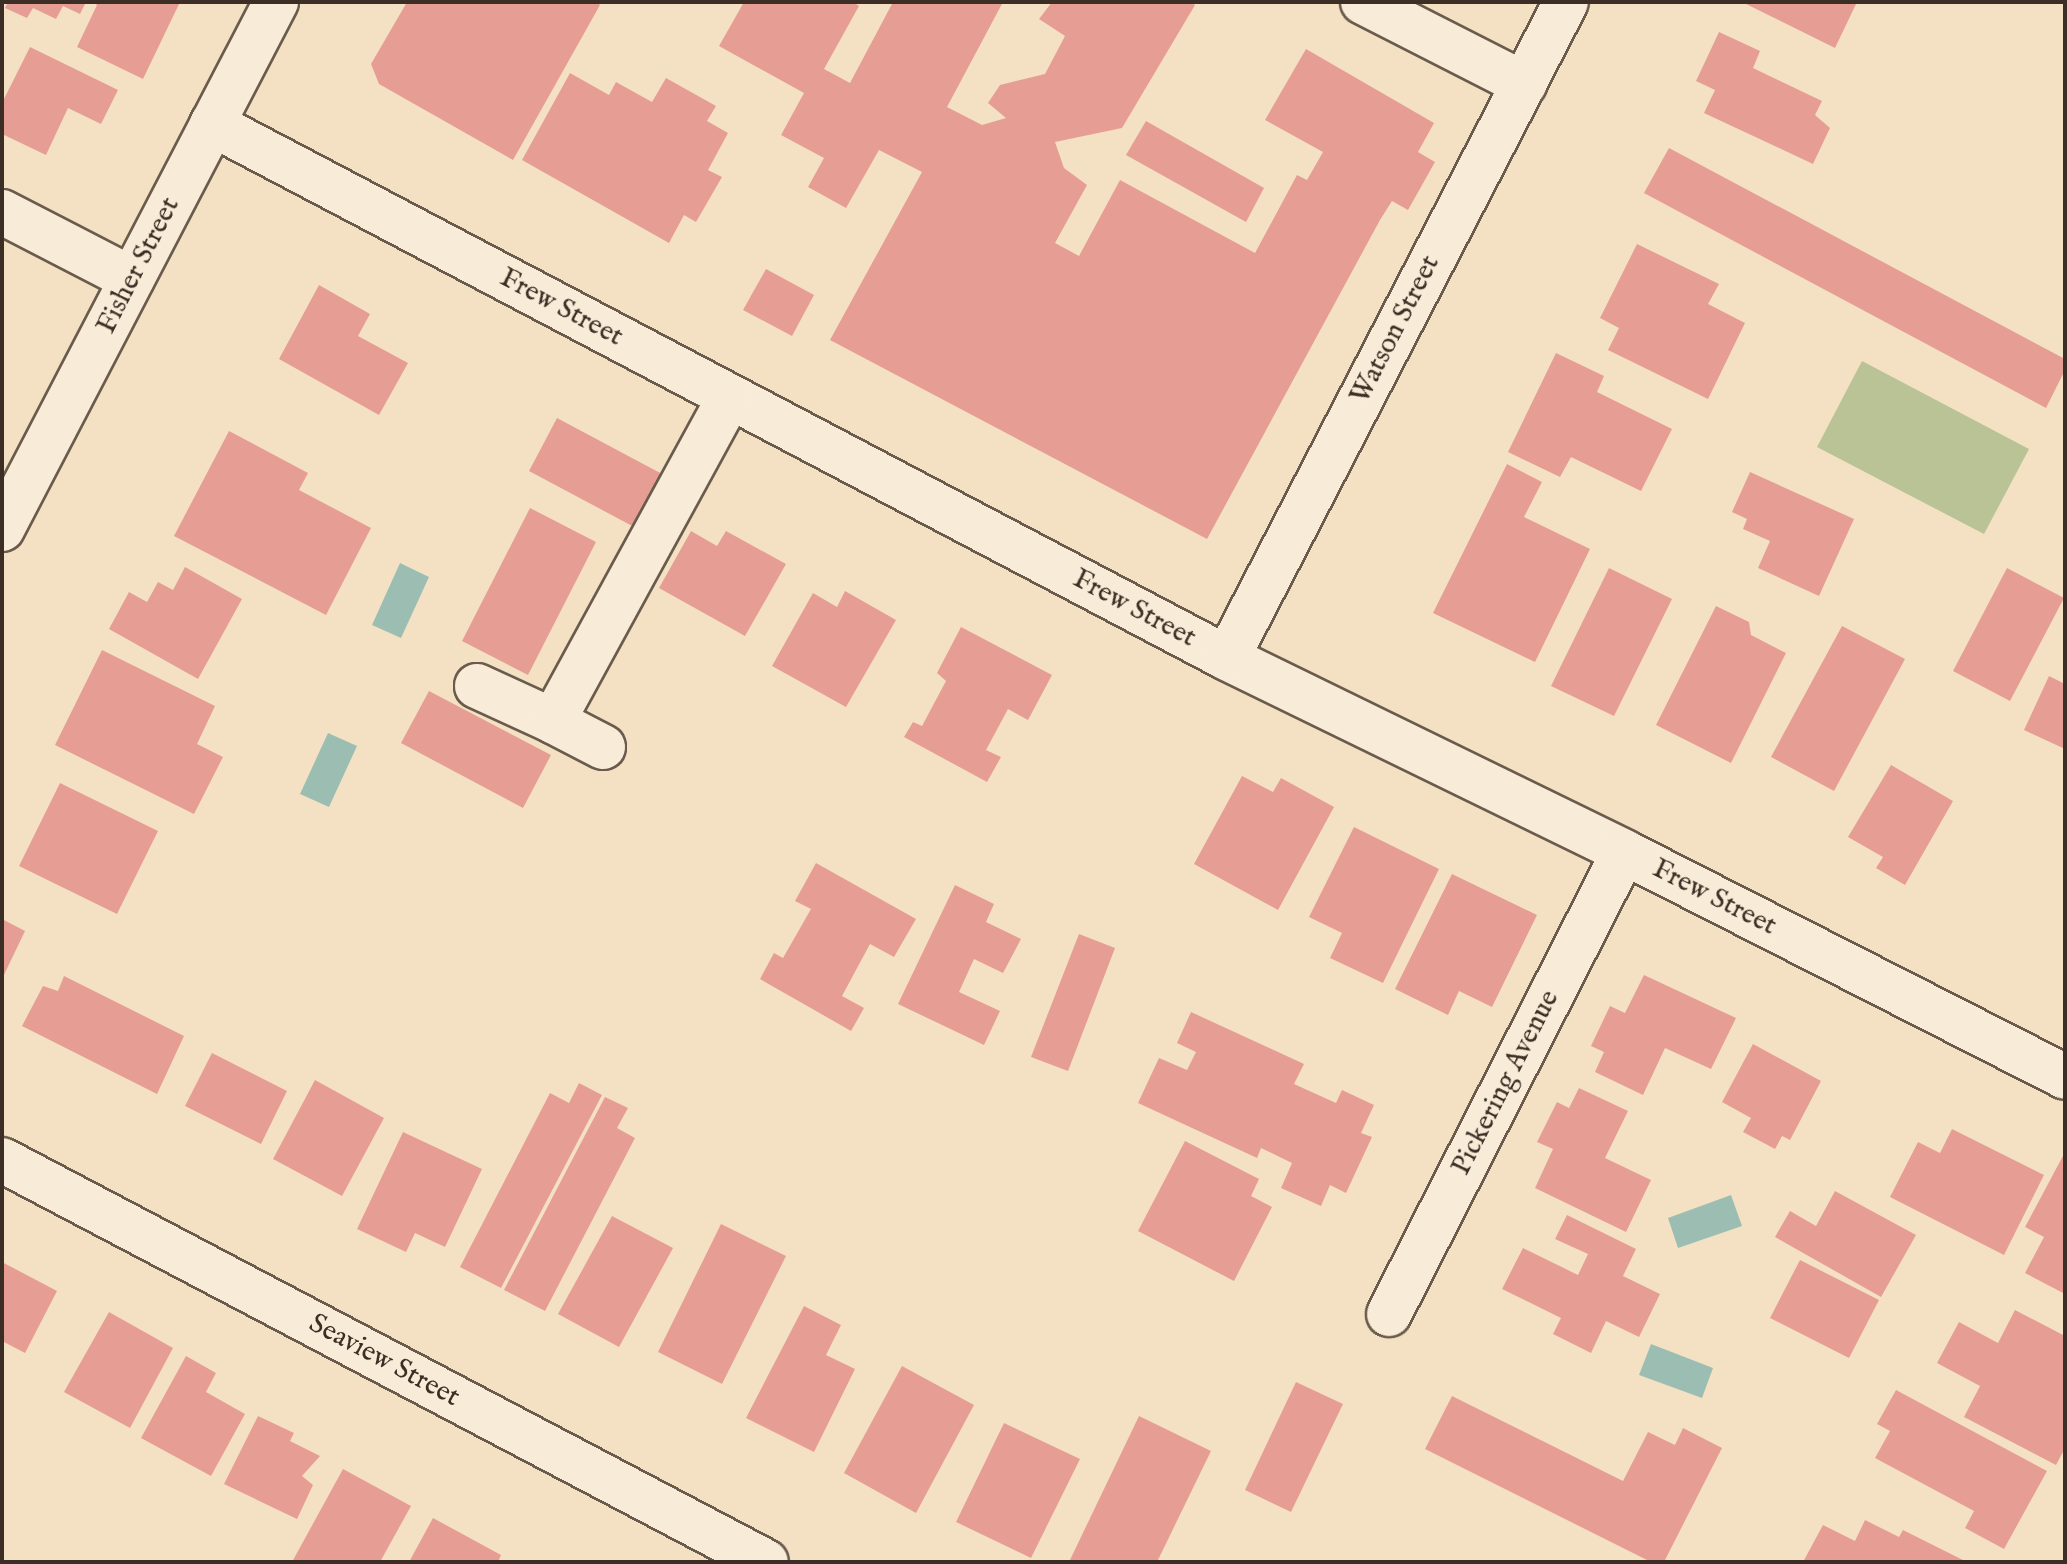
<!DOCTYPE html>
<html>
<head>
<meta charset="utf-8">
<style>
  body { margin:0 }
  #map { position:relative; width:2067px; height:1564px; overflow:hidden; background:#f4e1c3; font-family:"IM FELL English",serif }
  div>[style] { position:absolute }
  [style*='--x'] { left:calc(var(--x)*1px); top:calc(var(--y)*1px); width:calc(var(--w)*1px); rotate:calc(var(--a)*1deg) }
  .green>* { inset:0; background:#b9c395 }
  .water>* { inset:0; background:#9cbeb2 }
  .building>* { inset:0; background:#e69e94 }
  .roads { filter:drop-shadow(2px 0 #6a5b4c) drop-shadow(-2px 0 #6a5b4c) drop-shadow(0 2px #6a5b4c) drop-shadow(0 -2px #6a5b4c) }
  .minor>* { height:44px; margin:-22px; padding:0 22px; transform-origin:22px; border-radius:22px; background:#f8ecd8 }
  span { translate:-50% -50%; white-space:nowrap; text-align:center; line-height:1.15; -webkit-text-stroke:8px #f8ecd8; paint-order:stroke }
  .street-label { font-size:28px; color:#3c2e24 }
  .frame { position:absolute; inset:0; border:4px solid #3c2e24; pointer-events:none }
</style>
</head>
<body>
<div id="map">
  <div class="green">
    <div style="clip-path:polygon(1862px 361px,2029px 449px,1984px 534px,1817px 447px)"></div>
  </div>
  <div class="water">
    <div style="clip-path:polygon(400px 563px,429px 577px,401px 638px,372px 625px)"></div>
    <div style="clip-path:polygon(328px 733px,357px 746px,329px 807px,300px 794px)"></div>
    <div style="clip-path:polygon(1731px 1195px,1742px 1226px,1678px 1248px,1668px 1218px)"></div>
    <div style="clip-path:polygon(1651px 1344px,1713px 1368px,1702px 1398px,1639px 1375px)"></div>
  </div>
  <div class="building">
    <div style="clip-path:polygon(8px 2px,86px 2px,80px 14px,63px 6px,56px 19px,33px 8px,27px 18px,5px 8px)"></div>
    <div style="clip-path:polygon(93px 2px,180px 2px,143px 79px,77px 47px,97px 5px)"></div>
    <div style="clip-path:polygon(407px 2px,596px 2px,600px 5px,513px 160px,379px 84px,371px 64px)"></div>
    <div style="clip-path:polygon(744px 2px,853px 2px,859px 6px,824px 69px,850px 83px,893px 2px,1003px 2px,947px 107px,982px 125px,1006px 118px,988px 103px,1000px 85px,1045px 74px,1065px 36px,1039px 19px,1052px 2px,1190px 2px,1195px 5px,1122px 128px,1055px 142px,1064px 168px,1087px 185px,1055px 243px,1079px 256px,1120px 180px,1255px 253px,1297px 175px,1307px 180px,1323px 152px,1265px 120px,1306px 49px,1434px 123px,1418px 152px,1435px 162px,1408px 210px,1392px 201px,1380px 220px,1207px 539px,830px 340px,922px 172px,879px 150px,846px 208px,808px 187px,824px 158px,781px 135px,804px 93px,719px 46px)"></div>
    <div style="clip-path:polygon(1742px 2px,1857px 2px,1835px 48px)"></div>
    <div style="clip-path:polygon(1719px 32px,1760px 51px,1753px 68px,1822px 101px,1815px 115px,1830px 128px,1813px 164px,1704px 113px,1715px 90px,1696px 81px)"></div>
    <div style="clip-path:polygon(30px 47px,118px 90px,101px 124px,68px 108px,46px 155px,2px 134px,2px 103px)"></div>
    <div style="clip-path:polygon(570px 73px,609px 95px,616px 82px,652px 102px,666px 78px,716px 106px,707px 121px,728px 133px,708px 170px,722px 177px,696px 222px,684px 215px,669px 243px,522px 160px)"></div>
    <div style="clip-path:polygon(1146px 121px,1264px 188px,1246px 222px,1126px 155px)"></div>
    <div style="clip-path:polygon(1669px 148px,2065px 359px,2065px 370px,2046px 408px,1644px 193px)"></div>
    <div style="clip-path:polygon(1637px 244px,1719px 284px,1708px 304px,1745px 323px,1708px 399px,1608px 350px,1619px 328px,1600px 318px)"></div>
    <div style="clip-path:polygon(766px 269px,814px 295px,792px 336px,743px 310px)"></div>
    <div style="clip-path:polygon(319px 285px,370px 314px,358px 336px,408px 363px,379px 415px,279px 359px)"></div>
    <div style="clip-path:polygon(1556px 353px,1604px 376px,1597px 392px,1672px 429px,1641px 491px,1571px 457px,1560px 477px,1508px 452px)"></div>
    <div style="clip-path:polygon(557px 418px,679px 483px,651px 536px,529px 471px)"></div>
    <div style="clip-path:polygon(229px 431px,308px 473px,299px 490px,371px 528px,326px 615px,174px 536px)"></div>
    <div style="clip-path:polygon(1507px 464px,1542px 482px,1524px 517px,1590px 549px,1535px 662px,1433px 613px)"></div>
    <div style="clip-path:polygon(1750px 472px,1854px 519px,1819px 596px,1758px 568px,1770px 541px,1743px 529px,1747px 519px,1732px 512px)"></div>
    <div style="clip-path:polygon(530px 508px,596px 542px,528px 675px,462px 641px)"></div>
    <div style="clip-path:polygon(691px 531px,717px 546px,726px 531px,786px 564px,745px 636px,659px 588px)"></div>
    <div style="clip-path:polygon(185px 567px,242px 599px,198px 679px,109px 629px,129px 592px,147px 602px,158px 582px,173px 590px)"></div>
    <div style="clip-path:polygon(1609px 568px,1672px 599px,1614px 716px,1551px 686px)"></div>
    <div style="clip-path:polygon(2007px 568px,2064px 598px,2010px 701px,1953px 671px)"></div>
    <div style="clip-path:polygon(845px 591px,896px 620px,846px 707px,772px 666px,813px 593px,837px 607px)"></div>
    <div style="clip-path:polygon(1716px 606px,1749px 622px,1751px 635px,1786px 653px,1731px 763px,1656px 725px)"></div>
    <div style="clip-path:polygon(1842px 626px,1905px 659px,1834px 791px,1771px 757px)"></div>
    <div style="clip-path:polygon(961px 627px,1052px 675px,1028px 720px,1008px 709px,986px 750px,1001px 757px,987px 782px,904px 737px,913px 722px,922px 726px,946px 681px,937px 673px)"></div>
    <div style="clip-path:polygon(102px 650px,215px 706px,197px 744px,223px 757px,194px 814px,55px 745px)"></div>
    <div style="clip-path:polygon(2049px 676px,2065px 684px,2065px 749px,2024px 730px)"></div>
    <div style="clip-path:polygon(429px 691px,551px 755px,523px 808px,401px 743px)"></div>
    <div style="clip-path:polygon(1891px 765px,1953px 801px,1905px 885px,1876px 868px,1883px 857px,1848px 837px)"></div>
    <div style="clip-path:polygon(1242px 776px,1273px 792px,1281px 778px,1334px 807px,1278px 910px,1194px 864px)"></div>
    <div style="clip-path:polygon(60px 783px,158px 831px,117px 914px,19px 866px)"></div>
    <div style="clip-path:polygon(1354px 827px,1439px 869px,1383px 983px,1330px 958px,1342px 933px,1309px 917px)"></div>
    <div style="clip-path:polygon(816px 863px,916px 919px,894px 957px,870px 944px,842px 996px,864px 1008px,851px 1031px,760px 979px,774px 953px,783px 958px,811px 909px,795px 901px)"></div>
    <div style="clip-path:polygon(1452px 874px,1537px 915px,1492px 1007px,1459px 991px,1448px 1015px,1395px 989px)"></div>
    <div style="clip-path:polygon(955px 885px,994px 904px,986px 922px,1021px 939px,1003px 973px,974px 959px,959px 992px,1000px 1011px,984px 1045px,898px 1004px)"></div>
    <div style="clip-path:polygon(2px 919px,25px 931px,2px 979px)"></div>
    <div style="clip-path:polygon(1079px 934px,1115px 948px,1068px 1071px,1031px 1057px)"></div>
    <div style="clip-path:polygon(1644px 975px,1736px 1018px,1711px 1069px,1665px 1048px,1643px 1095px,1595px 1072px,1604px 1052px,1591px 1046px,1610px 1006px,1625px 1013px)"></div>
    <div style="clip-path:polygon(64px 976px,184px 1036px,157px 1094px,22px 1026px,43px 986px,58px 991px)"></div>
    <div style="clip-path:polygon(1191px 1012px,1304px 1064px,1294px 1084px,1336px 1103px,1342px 1090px,1374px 1105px,1361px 1133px,1372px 1137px,1346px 1193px,1330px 1185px,1321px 1206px,1281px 1188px,1292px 1163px,1261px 1148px,1257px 1158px,1138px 1103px,1159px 1058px,1187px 1070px,1196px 1052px,1177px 1043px)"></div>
    <div style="clip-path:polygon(1753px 1044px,1821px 1081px,1790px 1140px,1782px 1136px,1775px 1149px,1743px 1132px,1751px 1118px,1722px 1102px)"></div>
    <div style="clip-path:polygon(212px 1053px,287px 1091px,261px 1144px,185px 1106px)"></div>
    <div style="clip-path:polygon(315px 1080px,384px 1118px,342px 1196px,273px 1159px)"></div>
    <div style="clip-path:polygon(579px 1083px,602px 1095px,501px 1288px,460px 1267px,550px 1093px,569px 1103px)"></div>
    <div style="clip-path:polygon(1579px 1088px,1628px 1111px,1605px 1158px,1651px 1180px,1626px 1232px,1535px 1188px,1553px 1149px,1537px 1142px,1557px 1102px,1569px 1108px)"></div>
    <div style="clip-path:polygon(605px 1097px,628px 1108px,617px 1128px,635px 1138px,545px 1311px,504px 1290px)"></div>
    <div style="clip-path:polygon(1952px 1129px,2044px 1175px,2004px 1255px,1890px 1197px,1918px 1142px,1940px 1153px)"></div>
    <div style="clip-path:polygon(403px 1132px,482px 1169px,445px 1247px,415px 1233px,406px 1252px,357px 1229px)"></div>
    <div style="clip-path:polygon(1185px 1141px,1259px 1179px,1251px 1196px,1272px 1207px,1234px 1281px,1138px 1231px)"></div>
    <div style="clip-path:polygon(2065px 1152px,2065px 1294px,2025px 1273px,2044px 1237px,2025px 1227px)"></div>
    <div style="clip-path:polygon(1835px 1191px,1916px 1235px,1881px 1297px,1775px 1237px,1790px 1211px,1816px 1226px)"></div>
    <div style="clip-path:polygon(1567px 1215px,1636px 1249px,1623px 1276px,1660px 1294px,1639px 1337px,1606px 1321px,1591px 1353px,1553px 1334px,1561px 1318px,1502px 1289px,1523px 1248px,1578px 1275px,1588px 1254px,1555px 1239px)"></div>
    <div style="clip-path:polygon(612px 1216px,673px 1248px,619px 1347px,558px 1314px)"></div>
    <div style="clip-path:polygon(721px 1224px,786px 1256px,722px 1384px,658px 1352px)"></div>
    <div style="clip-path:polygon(1800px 1260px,1879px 1300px,1849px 1358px,1770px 1318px)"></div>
    <div style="clip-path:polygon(2px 1262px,57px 1291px,25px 1353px,2px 1341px)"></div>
    <div style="clip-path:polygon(804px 1306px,841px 1325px,826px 1355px,855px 1369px,814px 1452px,746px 1418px)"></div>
    <div style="clip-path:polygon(2015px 1310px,2065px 1336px,2065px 1448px,2056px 1465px,1964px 1417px,1980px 1386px,1937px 1363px,1959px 1322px,1998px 1343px)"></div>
    <div style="clip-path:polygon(109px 1312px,173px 1348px,130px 1428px,64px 1392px)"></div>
    <div style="clip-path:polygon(186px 1356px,216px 1373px,206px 1392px,245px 1414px,211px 1476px,141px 1438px)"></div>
    <div style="clip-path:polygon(902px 1366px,974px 1405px,916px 1513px,844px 1473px)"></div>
    <div style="clip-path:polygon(1296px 1382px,1343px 1404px,1291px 1512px,1245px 1490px)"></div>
    <div style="clip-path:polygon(1896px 1390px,2047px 1471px,2004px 1549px,1965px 1528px,1974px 1511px,1875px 1458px,1890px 1431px,1877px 1424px)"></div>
    <div style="clip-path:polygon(1452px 1396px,1623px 1481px,1648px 1432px,1675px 1445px,1683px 1428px,1722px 1448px,1664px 1562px,1651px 1562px,1425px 1449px)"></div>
    <div style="clip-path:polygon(258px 1416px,294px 1433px,290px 1441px,320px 1456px,302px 1476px,313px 1485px,297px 1519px,224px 1484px)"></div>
    <div style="clip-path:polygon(1139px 1416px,1211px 1451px,1157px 1562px,1069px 1562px)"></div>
    <div style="clip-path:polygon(1004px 1423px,1080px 1459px,1031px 1558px,956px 1522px)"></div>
    <div style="clip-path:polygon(343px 1469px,411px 1506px,380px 1562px,292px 1562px)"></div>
    <div style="clip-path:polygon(433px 1518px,501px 1555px,498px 1562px,409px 1562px)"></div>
    <div style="clip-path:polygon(1865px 1520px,1899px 1537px,1903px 1530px,1967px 1562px,1803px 1562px,1823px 1525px,1855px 1541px)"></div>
  </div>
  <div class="roads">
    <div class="minor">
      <div style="--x:1363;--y:2;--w:181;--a:27"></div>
      <div style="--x:212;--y:124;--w:1147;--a:27.75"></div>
      <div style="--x:1227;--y:658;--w:442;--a:26"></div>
      <div style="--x:1624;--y:852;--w:495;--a:27"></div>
      <div style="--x:2;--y:212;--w:146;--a:27.3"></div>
      <div style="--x:2;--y:529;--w:594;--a:-62.53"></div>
      <div style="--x:1227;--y:658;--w:738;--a:-62.67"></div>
      <div style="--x:477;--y:686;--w:84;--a:24.7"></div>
      <div style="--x:603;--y:747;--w:56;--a:-152.5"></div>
      <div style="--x:553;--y:721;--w:369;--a:-61.4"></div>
      <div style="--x:2;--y:1160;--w:863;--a:27.75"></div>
      <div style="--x:1389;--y:1314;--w:518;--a:-63.04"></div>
    </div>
  </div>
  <div class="street-label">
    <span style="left:139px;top:266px;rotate:-63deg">Fisher Street</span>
    <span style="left:561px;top:308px;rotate:28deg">Frew Street</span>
    <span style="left:1396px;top:330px;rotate:-63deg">Watson Street</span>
    <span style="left:1134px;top:609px;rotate:28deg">Frew Street</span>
    <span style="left:1714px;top:898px;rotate:27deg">Frew Street</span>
    <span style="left:1506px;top:1083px;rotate:-63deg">Pickering Avenue</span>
    <span style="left:384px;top:1361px;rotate:28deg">Seaview Street</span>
  </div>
  <div class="frame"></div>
</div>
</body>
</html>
